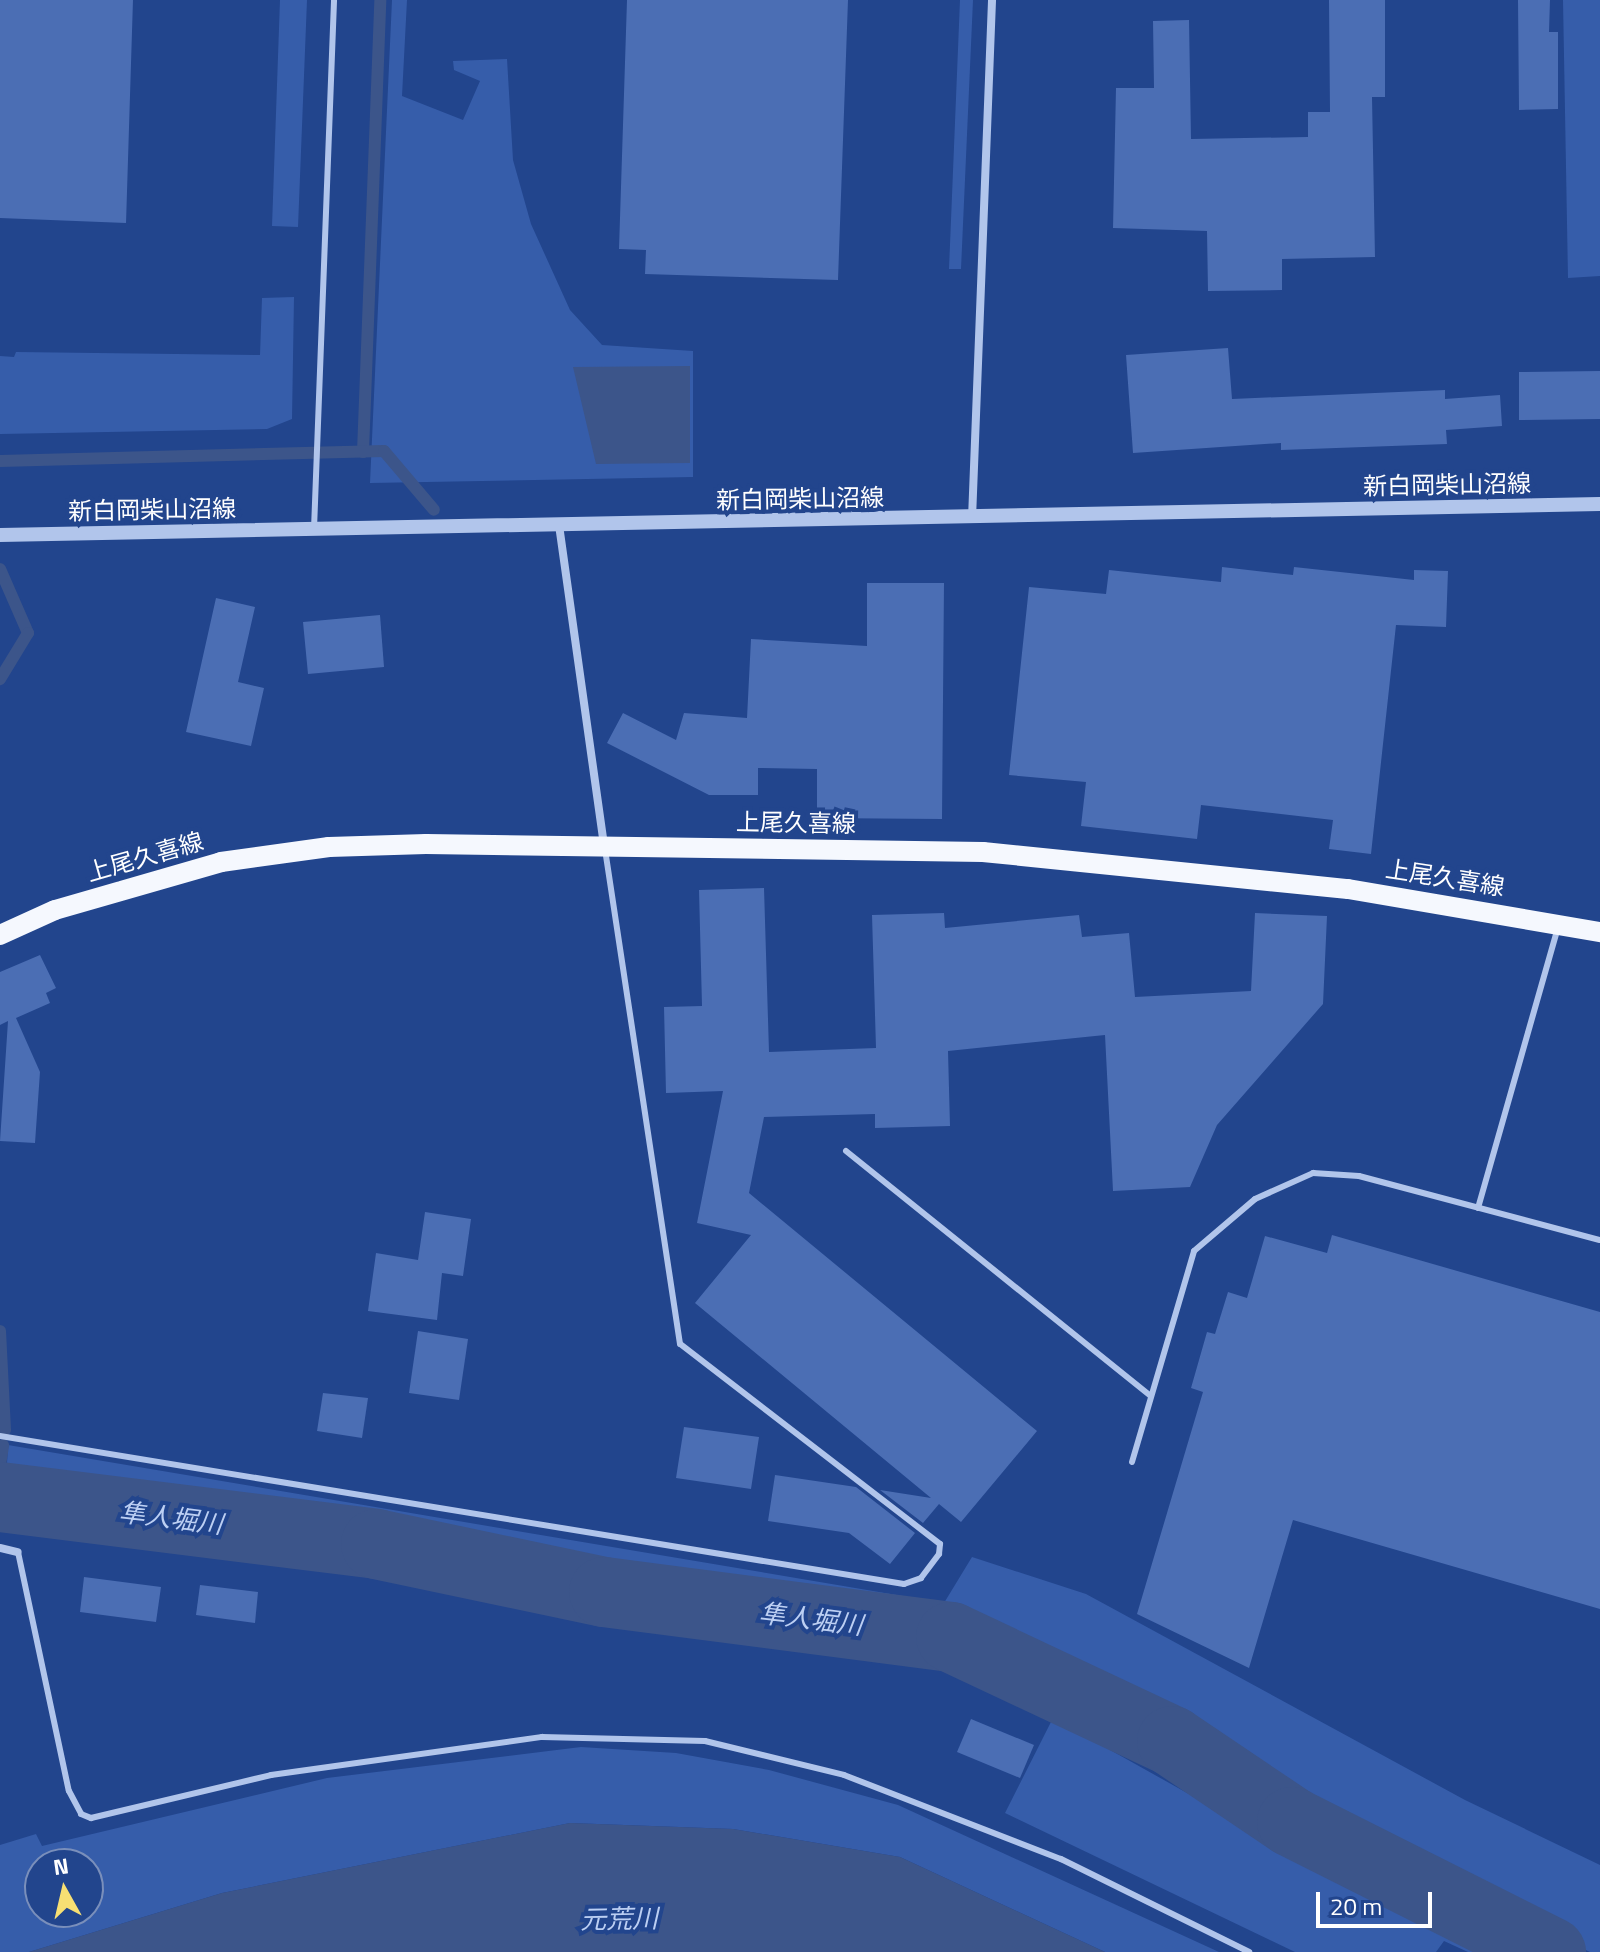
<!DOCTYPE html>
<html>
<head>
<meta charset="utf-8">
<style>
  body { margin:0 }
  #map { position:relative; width:1600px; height:1952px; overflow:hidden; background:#22458d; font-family:"Titillium Web","Noto Sans JP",sans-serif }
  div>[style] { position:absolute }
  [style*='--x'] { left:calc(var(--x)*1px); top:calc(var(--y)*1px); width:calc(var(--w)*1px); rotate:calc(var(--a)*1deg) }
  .green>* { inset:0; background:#365daa }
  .water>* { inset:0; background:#3c558a }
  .stream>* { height:12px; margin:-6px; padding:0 6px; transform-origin:6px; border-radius:6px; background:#3c558a }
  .river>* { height:70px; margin:-35px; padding:0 35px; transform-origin:35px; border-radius:35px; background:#3c558a }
  .building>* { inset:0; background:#4b6eb4 }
  .service>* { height:6px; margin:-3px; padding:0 3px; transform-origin:3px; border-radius:3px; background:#b1c5eb }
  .minor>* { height:8px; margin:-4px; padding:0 4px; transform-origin:4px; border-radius:4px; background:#b1c5eb }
  .tertiary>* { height:14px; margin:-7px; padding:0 7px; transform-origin:7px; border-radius:7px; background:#b1c5eb }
  .primary>* { height:20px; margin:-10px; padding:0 10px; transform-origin:10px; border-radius:10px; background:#f5f8fe }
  span { translate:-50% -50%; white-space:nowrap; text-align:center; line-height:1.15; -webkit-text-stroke:8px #22458d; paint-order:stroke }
  .street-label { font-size:24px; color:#fff }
  .water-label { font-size:26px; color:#bccff3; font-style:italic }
  .north { position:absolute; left:24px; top:1848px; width:80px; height:80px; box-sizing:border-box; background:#22458d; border:2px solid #7a8fbb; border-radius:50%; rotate:352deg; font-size:22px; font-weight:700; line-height:32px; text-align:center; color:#fff }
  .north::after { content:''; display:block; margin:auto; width:28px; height:36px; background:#f7df73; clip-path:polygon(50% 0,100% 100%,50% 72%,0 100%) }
  .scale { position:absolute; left:1316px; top:1892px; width:116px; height:36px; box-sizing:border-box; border:4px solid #fff; border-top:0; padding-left:10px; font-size:24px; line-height:28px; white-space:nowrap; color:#fff; -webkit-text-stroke:6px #22458d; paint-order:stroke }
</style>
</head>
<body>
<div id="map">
  <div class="green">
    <div style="clip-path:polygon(280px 0,307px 0,298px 227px,272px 226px)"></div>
    <div style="clip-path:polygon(392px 0,407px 0,402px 96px,463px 120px,480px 81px,454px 70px,453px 61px,507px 59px,513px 160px,531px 224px,570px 310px,602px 345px,693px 351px,693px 477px,370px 483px)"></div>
    <div style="clip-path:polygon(960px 0,973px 0,961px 269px,949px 269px)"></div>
    <div style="clip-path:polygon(1563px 0,1600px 0,1600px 276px,1568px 278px)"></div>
    <div style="clip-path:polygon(294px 297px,292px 419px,267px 429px,0 434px,0 356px,14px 357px,16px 352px,260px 355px,262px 298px)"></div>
    <div style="clip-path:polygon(8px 1445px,944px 1603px,972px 1557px,1086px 1594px,1465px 1800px,1600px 1865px,1600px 1952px,1590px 1952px,1460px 1891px,1297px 1801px,1179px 1717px,1080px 1664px,940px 1614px,707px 1578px,560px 1563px,333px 1517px,21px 1469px,7px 1463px)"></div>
    <div style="clip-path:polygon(1053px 1718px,1357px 1888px,1460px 1923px,1518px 1952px,1468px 1952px,1444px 1941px,1436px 1952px,1295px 1952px,1005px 1813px)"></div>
    <div style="clip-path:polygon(evenodd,581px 1747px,676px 1753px,769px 1770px,898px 1805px,1219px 1952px,1105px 1952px,900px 1857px,733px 1829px,570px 1823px,222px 1893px,29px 1952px,0 1952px,0 1845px,36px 1834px,42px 1846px,327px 1778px,581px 1747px,40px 1864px,88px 1864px,88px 1912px,40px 1912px,40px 1864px)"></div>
  </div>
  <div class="water">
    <div style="clip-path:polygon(690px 366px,690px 463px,596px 464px,573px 367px)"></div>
    <div style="clip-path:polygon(570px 1823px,733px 1829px,900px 1857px,1105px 1952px,29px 1952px,222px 1893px)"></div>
  </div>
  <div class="stream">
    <div style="--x:363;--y:452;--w:452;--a:-87.8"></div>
    <div style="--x:0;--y:461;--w:384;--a:-1.5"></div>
    <div style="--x:384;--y:451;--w:77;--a:49.7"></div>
    <div style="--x:0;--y:569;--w:70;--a:66.4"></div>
    <div style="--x:28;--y:633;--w:54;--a:121.3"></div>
    <div style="--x:0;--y:1331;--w:99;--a:87.1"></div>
    <div style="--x:0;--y:1465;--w:20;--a:-81"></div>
  </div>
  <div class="river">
    <div style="--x:0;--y:1497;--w:379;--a:7.1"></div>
    <div style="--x:376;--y:1544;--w:233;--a:11.9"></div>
    <div style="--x:604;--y:1592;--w:350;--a:7.4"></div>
    <div style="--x:951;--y:1637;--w:244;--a:25.2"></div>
    <div style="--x:1172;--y:1741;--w:145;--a:34"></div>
    <div style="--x:1292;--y:1822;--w:290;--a:26.7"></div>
  </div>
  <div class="building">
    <div style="clip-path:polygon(0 0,133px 0,126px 223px,0 218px)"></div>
    <div style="clip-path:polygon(627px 0,848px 0,838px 280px,645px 274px,646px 250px,619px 249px)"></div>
    <div style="clip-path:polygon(1329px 0,1385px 0,1385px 97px,1372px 97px,1375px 257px,1282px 259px,1282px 290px,1208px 291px,1207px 231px,1113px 228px,1116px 88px,1154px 88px,1153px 21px,1189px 20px,1191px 139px,1308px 137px,1308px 112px,1330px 112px)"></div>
    <div style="clip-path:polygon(1518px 0,1550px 0,1549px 32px,1558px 32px,1558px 109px,1519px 110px)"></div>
    <div style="clip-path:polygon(1228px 348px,1232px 399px,1445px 390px,1445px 399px,1500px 395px,1502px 426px,1446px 430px,1447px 444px,1281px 450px,1281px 443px,1133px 453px,1126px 355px)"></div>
    <div style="clip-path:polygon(1600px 371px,1600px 419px,1519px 420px,1519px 372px)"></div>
    <div style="clip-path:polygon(1222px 567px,1293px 575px,1294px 567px,1414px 580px,1414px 570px,1448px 571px,1446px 627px,1396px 625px,1371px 854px,1329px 849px,1333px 820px,1201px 805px,1197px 839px,1081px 826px,1086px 782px,1009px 775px,1029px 587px,1106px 594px,1109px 570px,1221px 582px)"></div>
    <div style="clip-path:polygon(867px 583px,944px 583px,942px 819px,817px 818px,817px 769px,758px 768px,758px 795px,709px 795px,607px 743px,623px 713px,676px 740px,684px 713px,747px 718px,751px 639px,867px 646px)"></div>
    <div style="clip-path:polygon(216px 598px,255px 607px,238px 682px,264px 688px,251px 746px,186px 732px)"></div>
    <div style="clip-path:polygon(380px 615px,384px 667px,308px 674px,303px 622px)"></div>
    <div style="clip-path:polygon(764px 888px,769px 1052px,876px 1048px,872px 915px,944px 913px,945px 928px,1079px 915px,1082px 937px,1129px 933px,1135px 997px,1251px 991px,1255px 913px,1327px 916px,1323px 1004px,1217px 1125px,1190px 1187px,1113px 1191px,1105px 1035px,948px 1051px,950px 1126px,875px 1128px,875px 1114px,764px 1117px,749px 1193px,1037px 1431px,961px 1522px,939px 1504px,923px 1523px,880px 1490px,931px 1498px,695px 1303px,751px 1235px,697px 1223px,723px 1091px,666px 1093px,664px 1007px,702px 1006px,699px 890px)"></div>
    <div style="clip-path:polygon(40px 955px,56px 988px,46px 993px,50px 1003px,16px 1018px,40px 1072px,35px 1143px,0 1141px,8px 1021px,0 1025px,0 972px)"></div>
    <div style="clip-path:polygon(425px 1212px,471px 1219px,463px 1276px,442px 1273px,437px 1320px,368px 1311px,376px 1253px,418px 1260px)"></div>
    <div style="clip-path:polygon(1332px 1235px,1600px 1312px,1600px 1609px,1293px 1520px,1249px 1668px,1137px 1614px,1203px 1392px,1191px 1388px,1207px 1332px,1215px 1334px,1228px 1292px,1247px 1298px,1265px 1236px,1327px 1253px)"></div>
    <div style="clip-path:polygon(418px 1331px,468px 1339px,459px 1400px,409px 1393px)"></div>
    <div style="clip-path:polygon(323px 1393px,368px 1398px,362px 1438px,317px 1431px)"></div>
    <div style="clip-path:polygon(684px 1427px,759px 1437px,751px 1489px,676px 1478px)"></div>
    <div style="clip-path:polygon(775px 1475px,856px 1487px,915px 1533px,890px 1564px,849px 1533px,768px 1521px)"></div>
    <div style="clip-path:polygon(84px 1577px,161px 1587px,156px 1622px,80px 1612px)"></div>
    <div style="clip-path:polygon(200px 1585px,258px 1592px,255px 1623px,196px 1615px)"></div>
    <div style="clip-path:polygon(971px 1719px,1034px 1745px,1020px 1778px,957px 1752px)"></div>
  </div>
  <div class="service">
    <div style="--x:314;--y:529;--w:529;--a:-87.83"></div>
    <div style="--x:846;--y:1151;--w:391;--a:38.8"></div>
    <div style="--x:1478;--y:1208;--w:289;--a:-74.1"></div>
    <div style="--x:0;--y:1436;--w:916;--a:9.3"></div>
    <div style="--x:904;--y:1584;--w:18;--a:-19"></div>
    <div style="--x:921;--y:1578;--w:30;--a:-53"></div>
    <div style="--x:939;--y:1554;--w:10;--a:-84"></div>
    <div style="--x:940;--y:1544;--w:328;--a:-142.4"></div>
    <div style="--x:680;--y:1344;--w:501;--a:-98.62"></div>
    <div style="--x:1132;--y:1462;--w:220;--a:-73.6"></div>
    <div style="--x:1194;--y:1251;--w:80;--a:-40.4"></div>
    <div style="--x:1255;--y:1199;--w:64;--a:-24.1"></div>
    <div style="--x:1313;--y:1173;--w:46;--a:3.7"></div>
    <div style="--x:1359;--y:1176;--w:249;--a:14.9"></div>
    <div style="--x:18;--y:1552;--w:244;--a:78"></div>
    <div style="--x:69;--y:1791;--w:26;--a:62"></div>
    <div style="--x:81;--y:1814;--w:11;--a:22"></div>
    <div style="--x:91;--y:1818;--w:185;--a:-13.4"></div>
    <div style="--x:271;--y:1775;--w:274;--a:-8"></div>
    <div style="--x:542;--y:1737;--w:163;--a:1.4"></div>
    <div style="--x:705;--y:1741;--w:143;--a:13.7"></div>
    <div style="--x:844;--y:1775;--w:233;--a:21.2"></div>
    <div style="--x:1061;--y:1859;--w:210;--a:26.3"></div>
  </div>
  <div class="minor">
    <div style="--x:972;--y:519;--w:519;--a:-87.79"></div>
    <div style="--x:559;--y:525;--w:323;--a:82"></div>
    <div style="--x:0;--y:1548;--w:18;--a:13"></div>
  </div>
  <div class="tertiary">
    <div style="--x:0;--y:535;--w:1600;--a:-1.11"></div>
  </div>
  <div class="primary">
    <div style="--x:0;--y:935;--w:60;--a:-24.4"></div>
    <div style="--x:55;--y:910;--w:173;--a:-16.1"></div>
    <div style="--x:221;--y:862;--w:109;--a:-7.9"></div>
    <div style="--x:329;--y:847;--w:97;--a:-1.8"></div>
    <div style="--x:426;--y:844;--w:557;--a:0.82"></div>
    <div style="--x:983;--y:852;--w:367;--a:5.8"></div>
    <div style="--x:1348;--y:889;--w:256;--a:9.7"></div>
  </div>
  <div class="street-label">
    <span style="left:1447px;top:485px;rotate:-1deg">新白岡柴山沼線</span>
    <span style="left:800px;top:499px;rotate:-1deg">新白岡柴山沼線</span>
    <span style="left:152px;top:510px;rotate:-1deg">新白岡柴山沼線</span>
    <span style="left:796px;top:823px;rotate:1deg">上尾久喜線</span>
    <span style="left:145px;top:857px;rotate:-16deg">上尾久喜線</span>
    <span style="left:1445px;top:878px;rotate:9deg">上尾久喜線</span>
  </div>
  <div class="water-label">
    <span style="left:171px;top:1518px;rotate:7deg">隼人堀川</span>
    <span style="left:811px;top:1619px;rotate:7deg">隼人堀川</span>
    <span style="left:619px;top:1919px;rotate:-1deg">元荒川</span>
  </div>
  <div class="north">N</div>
  <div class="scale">20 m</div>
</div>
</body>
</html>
